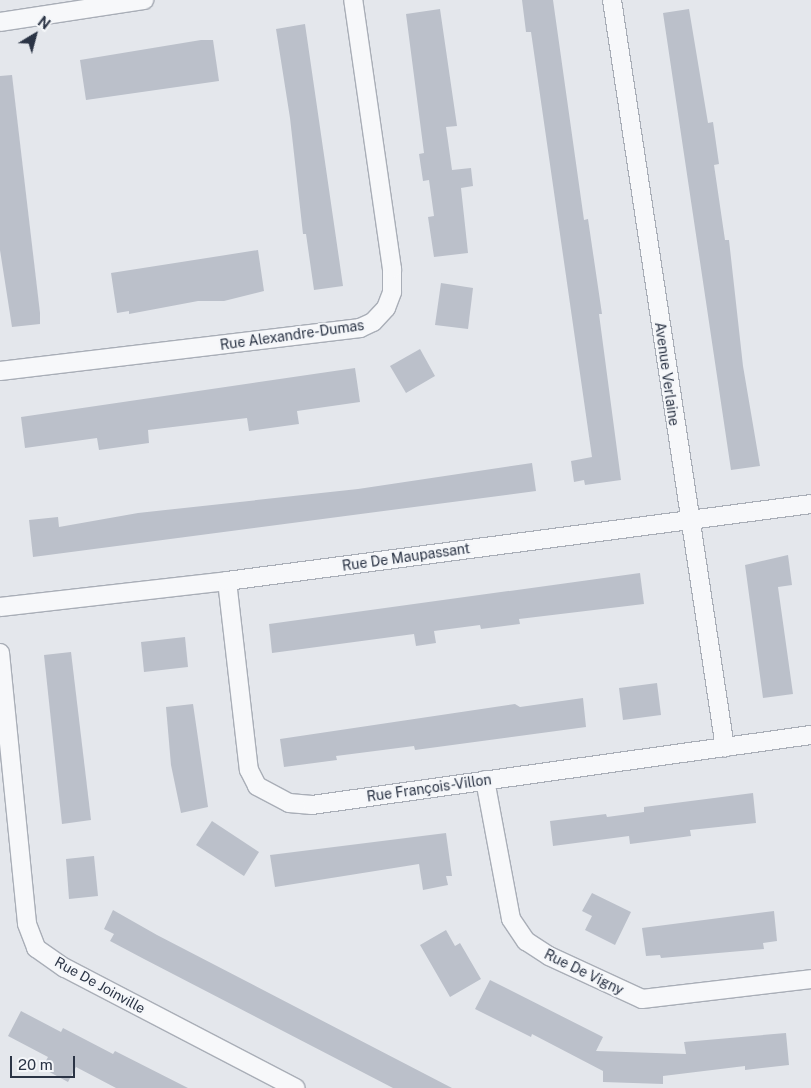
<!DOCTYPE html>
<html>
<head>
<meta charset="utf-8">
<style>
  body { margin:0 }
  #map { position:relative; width:811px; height:1088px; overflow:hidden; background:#e4e7ec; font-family:"Public Sans",sans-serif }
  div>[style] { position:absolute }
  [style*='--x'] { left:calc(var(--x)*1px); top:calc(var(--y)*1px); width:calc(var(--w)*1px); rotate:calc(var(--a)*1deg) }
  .building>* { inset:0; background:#bbc0ca }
  .roads { filter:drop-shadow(1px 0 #a9aeb7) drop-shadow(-1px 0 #a9aeb7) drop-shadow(0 1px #a9aeb7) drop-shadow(0 -1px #a9aeb7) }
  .minor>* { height:18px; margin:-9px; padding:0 9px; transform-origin:9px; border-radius:9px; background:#f7f8fa }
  span { translate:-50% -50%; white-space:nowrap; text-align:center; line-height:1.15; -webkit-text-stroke:4px #f4f6f9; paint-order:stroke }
  .street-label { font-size:14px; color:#2b3445 }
  .north { position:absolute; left:10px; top:10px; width:50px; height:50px; -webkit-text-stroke:4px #f4f6f9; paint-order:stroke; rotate:37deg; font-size:14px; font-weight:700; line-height:20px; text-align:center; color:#2b3445 }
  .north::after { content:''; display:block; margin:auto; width:18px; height:22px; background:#2b3445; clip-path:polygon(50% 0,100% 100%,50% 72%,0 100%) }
  .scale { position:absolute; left:10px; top:1056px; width:65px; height:22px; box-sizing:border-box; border:2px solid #2b3445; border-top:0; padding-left:6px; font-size:15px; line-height:18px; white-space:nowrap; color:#2b3445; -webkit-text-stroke:4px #f4f6f9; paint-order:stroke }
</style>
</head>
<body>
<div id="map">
  <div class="building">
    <div style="clip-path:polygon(522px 0,553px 0,584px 220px,588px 219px,602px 314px,599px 314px,621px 480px,585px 485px,584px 480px,574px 482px,571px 461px,592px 457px,531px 32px,526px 32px)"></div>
    <div style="clip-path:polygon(440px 9px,457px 126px,446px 127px,452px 170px,471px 168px,473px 186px,461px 188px,468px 253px,434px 257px,428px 217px,434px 216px,429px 180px,423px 181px,419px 154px,424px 153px,406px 14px)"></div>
    <div style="clip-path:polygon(689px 9px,708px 123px,713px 122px,719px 164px,714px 165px,725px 240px,729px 240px,743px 366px,760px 466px,731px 470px,663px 13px)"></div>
    <div style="clip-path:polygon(305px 24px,343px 286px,314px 290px,306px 234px,303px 234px,290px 118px,276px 29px)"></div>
    <div style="clip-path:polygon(201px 40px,213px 40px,219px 81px,86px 100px,80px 60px)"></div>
    <div style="clip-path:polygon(12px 75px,40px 313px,40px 324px,12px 327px,0 250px,0 76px)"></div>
    <div style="clip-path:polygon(258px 250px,264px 291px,224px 301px,198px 301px,129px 314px,129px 311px,117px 313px,111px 273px)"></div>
    <div style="clip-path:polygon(441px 283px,473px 288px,468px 329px,435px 325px)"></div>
    <div style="clip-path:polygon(420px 349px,435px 376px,406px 393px,390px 366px)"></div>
    <div style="clip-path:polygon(355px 368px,360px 402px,297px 411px,299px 424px,249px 431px,247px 418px,148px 430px,149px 443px,99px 450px,97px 438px,25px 448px,21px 417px)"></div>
    <div style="clip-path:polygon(532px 463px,536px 491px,33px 557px,29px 520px,58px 517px,59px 527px,138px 513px,358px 489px)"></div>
    <div style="clip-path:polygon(788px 555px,792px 585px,778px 587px,793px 694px,763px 698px,745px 565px)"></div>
    <div style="clip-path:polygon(640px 573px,644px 604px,519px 619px,520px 624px,481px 629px,480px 625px,434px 631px,436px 643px,416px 646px,414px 634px,272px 653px,269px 624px)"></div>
    <div style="clip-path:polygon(185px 637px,188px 667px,144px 672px,141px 642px)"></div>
    <div style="clip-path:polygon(71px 652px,91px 820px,62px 824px,44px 655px)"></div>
    <div style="clip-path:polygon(657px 683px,661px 715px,623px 720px,619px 688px)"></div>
    <div style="clip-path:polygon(583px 698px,586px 727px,415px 750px,414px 746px,336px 756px,337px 760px,284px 767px,280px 739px,515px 704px,520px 707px)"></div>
    <div style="clip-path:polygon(193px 704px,208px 807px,181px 813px,171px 765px,166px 707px)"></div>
    <div style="clip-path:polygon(753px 793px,756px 823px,690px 830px,691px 836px,630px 844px,629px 836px,553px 846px,550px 821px,606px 814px,607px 817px,644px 812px,644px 807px)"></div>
    <div style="clip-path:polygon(212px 821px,259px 852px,244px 876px,196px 845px)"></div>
    <div style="clip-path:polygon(446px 833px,452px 876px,446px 876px,448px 885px,423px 890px,419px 864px,275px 887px,270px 855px)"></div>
    <div style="clip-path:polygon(94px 856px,98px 896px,69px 899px,66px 859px)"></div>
    <div style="clip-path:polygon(592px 893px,631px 912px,615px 945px,585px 930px,592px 916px,582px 911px)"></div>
    <div style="clip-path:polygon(113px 910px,157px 935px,452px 1088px,393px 1088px,144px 959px,110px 941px,114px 934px,104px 929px)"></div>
    <div style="clip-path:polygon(774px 911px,777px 941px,763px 943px,764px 949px,661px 958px,660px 955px,646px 956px,642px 928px)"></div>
    <div style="clip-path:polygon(446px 930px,455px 946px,460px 943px,481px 979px,450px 997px,420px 945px)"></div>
    <div style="clip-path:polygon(490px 980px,603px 1037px,596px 1051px,686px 1054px,684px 1042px,786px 1033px,789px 1065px,745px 1070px,745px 1066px,663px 1076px,663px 1084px,603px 1082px,603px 1071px,532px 1034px,531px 1037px,475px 1009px)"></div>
    <div style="clip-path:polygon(21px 1011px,61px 1032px,63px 1028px,113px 1054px,115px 1051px,188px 1088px,116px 1088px,76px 1067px,68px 1082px,42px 1068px,48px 1057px,8px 1036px)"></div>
  </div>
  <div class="roads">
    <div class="minor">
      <div style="--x:612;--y:0;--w:756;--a:81.41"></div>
      <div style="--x:0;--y:22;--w:146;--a:-8.7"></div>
      <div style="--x:0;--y:371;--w:363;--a:-6.8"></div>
      <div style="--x:360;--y:328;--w:14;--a:-25"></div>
      <div style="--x:373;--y:322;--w:19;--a:-47"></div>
      <div style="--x:386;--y:308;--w:17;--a:-69"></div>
      <div style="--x:392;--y:292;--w:23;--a:-90"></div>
      <div style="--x:392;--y:269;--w:272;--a:-98.2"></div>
      <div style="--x:227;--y:581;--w:190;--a:83.4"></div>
      <div style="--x:249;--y:770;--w:18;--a:63"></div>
      <div style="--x:257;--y:786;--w:36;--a:28"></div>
      <div style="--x:289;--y:803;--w:23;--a:5"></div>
      <div style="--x:312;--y:805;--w:504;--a:-7.99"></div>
      <div style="--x:0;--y:607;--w:228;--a:-6.5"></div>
      <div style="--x:227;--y:581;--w:589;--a:-7.51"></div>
      <div style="--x:0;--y:653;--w:272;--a:84.3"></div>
      <div style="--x:27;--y:924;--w:26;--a:69"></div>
      <div style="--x:36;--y:948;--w:35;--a:35"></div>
      <div style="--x:65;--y:968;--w:260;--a:27.5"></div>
      <div style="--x:485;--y:780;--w:141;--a:79.4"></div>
      <div style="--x:511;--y:919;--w:27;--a:56"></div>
      <div style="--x:526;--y:941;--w:27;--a:33"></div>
      <div style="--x:549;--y:956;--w:102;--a:24.8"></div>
      <div style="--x:642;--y:999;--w:170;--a:-6.7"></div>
    </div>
  </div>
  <div class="street-label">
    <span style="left:292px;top:335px;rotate:-8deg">Rue Alexandre-Dumas</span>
    <span style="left:667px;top:374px;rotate:82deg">Avenue Verlaine</span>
    <span style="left:406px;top:557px;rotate:-8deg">Rue De Maupassant</span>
    <span style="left:429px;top:788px;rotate:-8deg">Rue François-Villon</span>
    <span style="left:584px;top:972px;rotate:26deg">Rue De Vigny</span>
    <span style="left:100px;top:985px;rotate:29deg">Rue De Joinville</span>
  </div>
  <div class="north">N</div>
  <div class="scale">20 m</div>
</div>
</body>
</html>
